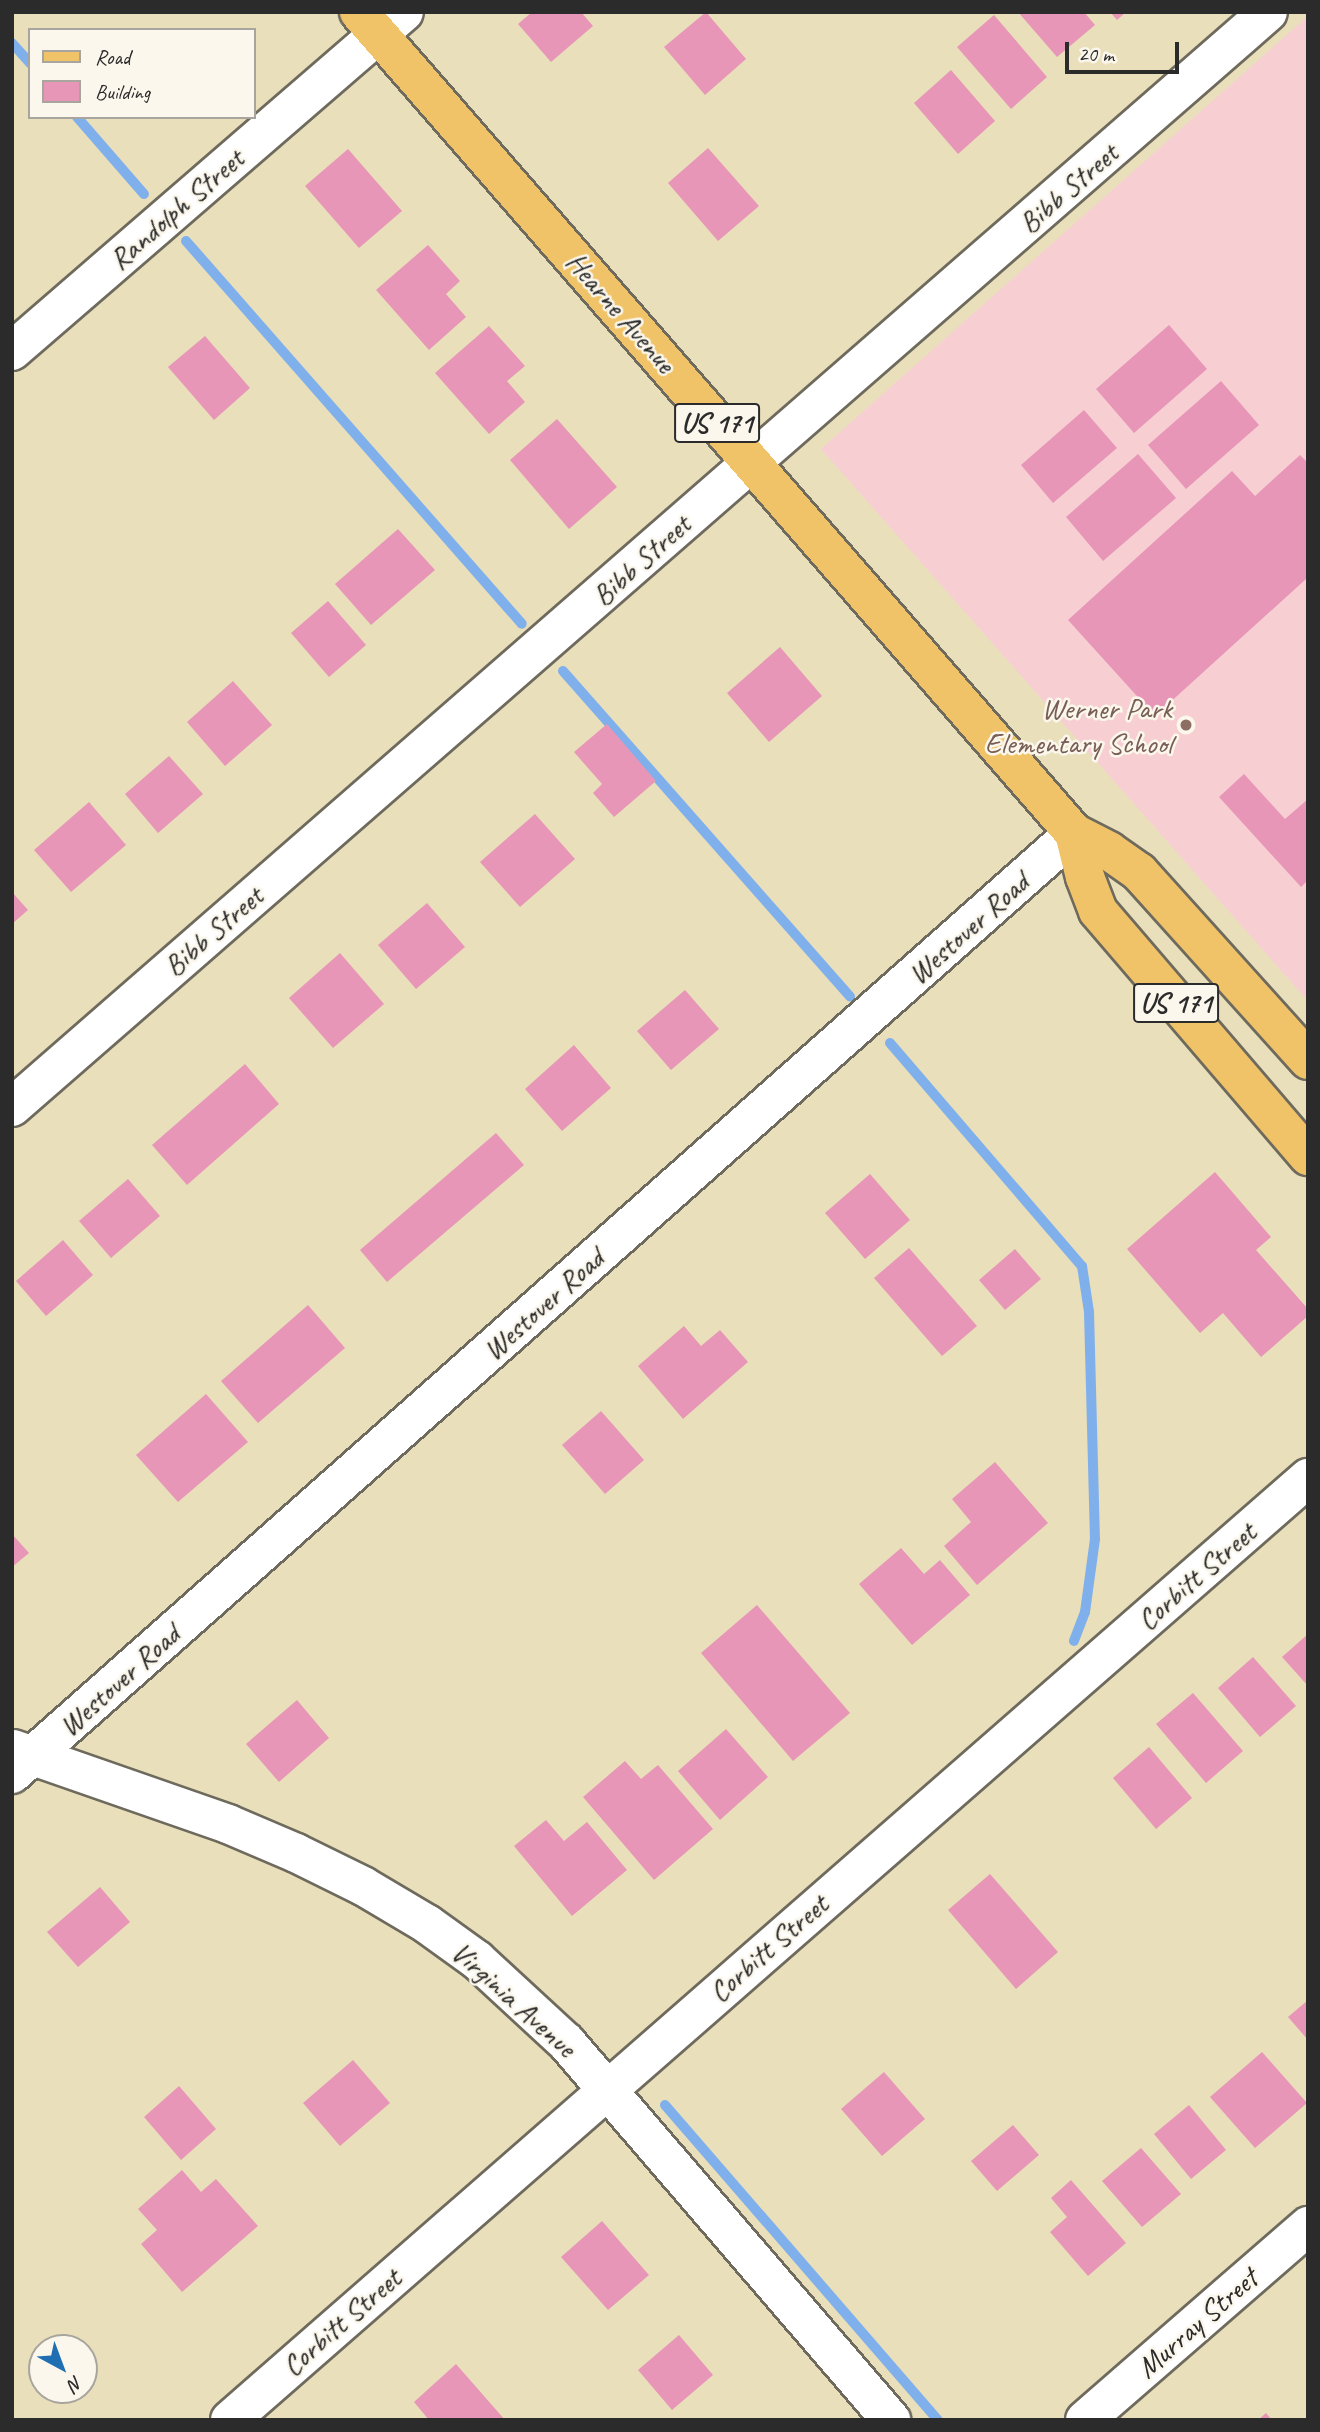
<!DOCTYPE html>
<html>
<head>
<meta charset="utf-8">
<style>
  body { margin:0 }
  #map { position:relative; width:1320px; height:2432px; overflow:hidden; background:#e9dfbb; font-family:Caveat,sans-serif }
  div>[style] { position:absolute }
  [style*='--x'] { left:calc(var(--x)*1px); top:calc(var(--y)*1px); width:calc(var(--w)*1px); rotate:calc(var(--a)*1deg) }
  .built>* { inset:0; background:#f7cfd3 }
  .stream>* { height:10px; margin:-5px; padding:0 5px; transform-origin:5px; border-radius:5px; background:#80b0eb }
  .building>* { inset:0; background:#e796b7 }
  .roads { filter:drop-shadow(2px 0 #6e6a5d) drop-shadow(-2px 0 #6e6a5d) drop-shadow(0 2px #6e6a5d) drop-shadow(0 -2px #6e6a5d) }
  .minor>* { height:38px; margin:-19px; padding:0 19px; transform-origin:19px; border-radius:19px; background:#fff }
  .tertiary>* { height:38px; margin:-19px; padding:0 19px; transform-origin:19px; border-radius:19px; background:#fff }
  .primary>* { height:38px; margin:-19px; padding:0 19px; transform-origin:19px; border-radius:19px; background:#f1c369 }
  .dots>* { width:19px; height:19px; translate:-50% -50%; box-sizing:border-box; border:4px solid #fbf7ec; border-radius:50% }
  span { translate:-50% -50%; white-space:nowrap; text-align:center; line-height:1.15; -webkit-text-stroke:5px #fbf7ec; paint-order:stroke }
  .shield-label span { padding:2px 5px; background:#fbf7ec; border:2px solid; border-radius:5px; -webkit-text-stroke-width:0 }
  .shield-label { font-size:28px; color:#2b2b2b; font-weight:700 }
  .street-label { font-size:30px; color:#2b2b2b }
  .education-label { font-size:30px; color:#785e54 }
  .right { translate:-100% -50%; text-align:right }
  .frame { position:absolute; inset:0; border:14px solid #2b2b2b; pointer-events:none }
  .legend { position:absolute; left:28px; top:28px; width:228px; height:91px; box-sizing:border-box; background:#fbf7ec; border:2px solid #a8a59f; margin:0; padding:9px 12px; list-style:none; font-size:21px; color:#2b2b2b }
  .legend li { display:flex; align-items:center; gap:14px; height:35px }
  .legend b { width:35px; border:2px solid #a8a59f }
  .north { position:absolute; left:28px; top:2334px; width:70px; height:70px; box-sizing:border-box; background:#fbf7ec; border:2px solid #a8a59f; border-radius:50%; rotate:139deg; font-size:19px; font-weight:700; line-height:28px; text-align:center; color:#2b2b2b }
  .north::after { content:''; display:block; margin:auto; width:24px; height:32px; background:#1f6fb2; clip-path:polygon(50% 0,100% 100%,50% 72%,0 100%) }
  .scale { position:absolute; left:1065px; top:42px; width:114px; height:32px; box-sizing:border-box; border:4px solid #2b2b2b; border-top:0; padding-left:9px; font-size:21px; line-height:24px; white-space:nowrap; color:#2b2b2b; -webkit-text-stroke:5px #fbf7ec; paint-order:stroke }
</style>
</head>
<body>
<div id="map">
  <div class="built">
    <div style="clip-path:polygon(1308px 16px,1308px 1001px,821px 449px)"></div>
  </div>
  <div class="stream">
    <div style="--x:12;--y:43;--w:27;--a:48"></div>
    <div style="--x:77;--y:117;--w:102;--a:49"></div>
    <div style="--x:186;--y:241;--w:509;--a:48.74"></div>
    <div style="--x:563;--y:671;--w:434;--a:48.6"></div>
    <div style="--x:890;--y:1043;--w:294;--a:49.3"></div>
    <div style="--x:1082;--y:1266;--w:47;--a:81.3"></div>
    <div style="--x:1089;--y:1312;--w:227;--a:88.5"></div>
    <div style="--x:1095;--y:1539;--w:74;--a:97.8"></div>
    <div style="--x:1085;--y:1612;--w:31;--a:111"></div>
    <div style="--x:665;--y:2105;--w:417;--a:49.1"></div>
  </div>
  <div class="building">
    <div style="clip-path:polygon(532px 12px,581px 12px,593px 26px,551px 62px,518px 24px)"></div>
    <div style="clip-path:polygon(706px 12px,746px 59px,705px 95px,664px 47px)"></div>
    <div style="clip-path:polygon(1018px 12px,1084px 12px,1095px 25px,1057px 57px)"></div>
    <div style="clip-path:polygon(1110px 12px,1126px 12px,1117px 20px)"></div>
    <div style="clip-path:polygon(994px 15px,1047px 77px,1011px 109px,957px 47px)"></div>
    <div style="clip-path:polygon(951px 70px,995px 121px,958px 154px,914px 103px)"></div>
    <div style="clip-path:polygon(708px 148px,759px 206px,718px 241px,668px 183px)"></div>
    <div style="clip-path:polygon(348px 149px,402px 211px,359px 248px,305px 186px)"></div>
    <div style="clip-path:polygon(428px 245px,460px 281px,446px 294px,466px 317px,429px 350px,376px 290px)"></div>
    <div style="clip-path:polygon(1169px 325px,1207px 369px,1134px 433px,1096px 389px)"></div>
    <div style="clip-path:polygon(489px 326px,525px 366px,507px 381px,525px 402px,489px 434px,435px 373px)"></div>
    <div style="clip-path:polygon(205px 336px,250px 388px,214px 420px,168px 367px)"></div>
    <div style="clip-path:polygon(1221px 381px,1259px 425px,1186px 489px,1148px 445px)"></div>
    <div style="clip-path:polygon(1084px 410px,1117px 448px,1053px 503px,1021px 465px)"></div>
    <div style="clip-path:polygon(557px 419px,617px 487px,569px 529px,510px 460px)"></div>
    <div style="clip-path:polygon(1138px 454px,1176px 498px,1103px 561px,1066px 517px)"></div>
    <div style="clip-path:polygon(1300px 455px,1308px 463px,1308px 582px,1306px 579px,1155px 716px,1068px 620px,1232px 471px,1255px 496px)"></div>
    <div style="clip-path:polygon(398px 529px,435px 570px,371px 625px,335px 584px)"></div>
    <div style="clip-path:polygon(328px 601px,366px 645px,329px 677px,291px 633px)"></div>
    <div style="clip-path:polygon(780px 647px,822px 696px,769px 742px,727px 693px)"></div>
    <div style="clip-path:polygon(233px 681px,272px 725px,225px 766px,187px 722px)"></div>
    <div style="clip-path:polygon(607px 724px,656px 781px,614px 817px,593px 793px,602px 784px,574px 752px)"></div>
    <div style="clip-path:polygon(169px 756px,203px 794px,158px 833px,125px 794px)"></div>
    <div style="clip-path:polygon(1244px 774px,1285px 819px,1308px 799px,1308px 880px,1301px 887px,1219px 797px)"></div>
    <div style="clip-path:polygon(89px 802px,126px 845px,71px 892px,34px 850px)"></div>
    <div style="clip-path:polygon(535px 814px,575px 859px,520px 907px,480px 862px)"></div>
    <div style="clip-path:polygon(12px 892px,28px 910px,12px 924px)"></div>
    <div style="clip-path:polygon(427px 903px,465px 947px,416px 989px,378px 945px)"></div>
    <div style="clip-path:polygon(340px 953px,384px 1004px,333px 1048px,289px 998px)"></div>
    <div style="clip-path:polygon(685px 990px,719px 1029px,671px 1070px,637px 1031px)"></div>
    <div style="clip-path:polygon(574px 1045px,611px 1088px,562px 1131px,525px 1089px)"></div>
    <div style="clip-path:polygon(245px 1064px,279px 1104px,187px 1185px,152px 1145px)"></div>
    <div style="clip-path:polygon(496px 1133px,524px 1165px,387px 1282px,360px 1250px)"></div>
    <div style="clip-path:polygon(1215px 1172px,1271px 1237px,1256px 1250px,1308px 1309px,1308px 1316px,1261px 1357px,1223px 1313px,1200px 1333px,1127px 1249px)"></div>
    <div style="clip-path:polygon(870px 1174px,910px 1220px,865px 1259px,825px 1213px)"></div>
    <div style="clip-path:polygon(128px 1179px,160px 1216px,111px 1258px,79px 1221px)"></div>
    <div style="clip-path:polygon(63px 1240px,93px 1275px,46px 1316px,16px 1281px)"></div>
    <div style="clip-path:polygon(909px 1248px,977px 1326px,942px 1356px,874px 1278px)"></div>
    <div style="clip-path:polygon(1015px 1249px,1041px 1279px,1005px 1310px,979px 1280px)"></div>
    <div style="clip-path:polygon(308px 1305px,345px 1348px,258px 1423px,221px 1381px)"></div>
    <div style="clip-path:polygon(684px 1326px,701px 1346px,720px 1330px,748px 1362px,683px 1419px,638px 1366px)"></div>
    <div style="clip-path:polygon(206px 1394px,248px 1442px,178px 1502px,136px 1455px)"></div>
    <div style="clip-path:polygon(601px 1411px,644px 1460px,605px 1494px,562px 1445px)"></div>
    <div style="clip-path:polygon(995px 1462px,1048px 1523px,977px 1585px,944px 1546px,971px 1522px,952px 1499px)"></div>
    <div style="clip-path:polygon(12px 1534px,29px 1553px,12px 1567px)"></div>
    <div style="clip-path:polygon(901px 1548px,924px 1574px,940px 1560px,970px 1595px,912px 1645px,859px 1584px)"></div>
    <div style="clip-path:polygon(757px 1605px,850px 1713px,793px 1761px,701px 1653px)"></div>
    <div style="clip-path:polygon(1308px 1634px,1308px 1686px,1282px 1657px)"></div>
    <div style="clip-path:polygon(1253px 1657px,1296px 1706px,1260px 1737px,1218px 1688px)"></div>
    <div style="clip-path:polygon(1193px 1693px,1243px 1751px,1206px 1783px,1156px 1724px)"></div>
    <div style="clip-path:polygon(297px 1700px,329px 1738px,279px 1782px,246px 1744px)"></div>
    <div style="clip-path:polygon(726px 1729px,768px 1777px,720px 1820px,678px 1771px)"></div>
    <div style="clip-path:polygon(1149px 1747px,1192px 1798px,1156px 1829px,1113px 1778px)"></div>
    <div style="clip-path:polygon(625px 1761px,641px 1779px,658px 1765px,713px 1829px,654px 1880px,583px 1797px)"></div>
    <div style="clip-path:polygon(546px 1820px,564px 1841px,587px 1822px,627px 1870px,572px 1916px,514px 1846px)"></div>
    <div style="clip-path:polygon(990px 1874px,1058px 1952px,1016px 1989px,948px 1910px)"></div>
    <div style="clip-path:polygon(100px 1887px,130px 1922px,78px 1967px,47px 1932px)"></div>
    <div style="clip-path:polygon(1308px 2000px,1308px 2040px,1288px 2017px)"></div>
    <div style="clip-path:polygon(1262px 2052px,1307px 2103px,1255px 2148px,1210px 2097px)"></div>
    <div style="clip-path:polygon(353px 2060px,390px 2103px,340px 2146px,303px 2103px)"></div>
    <div style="clip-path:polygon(884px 2072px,925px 2119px,882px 2156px,841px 2109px)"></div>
    <div style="clip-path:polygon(179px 2086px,216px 2129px,181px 2160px,144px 2117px)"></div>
    <div style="clip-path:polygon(1189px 2105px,1226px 2150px,1191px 2179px,1154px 2134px)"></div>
    <div style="clip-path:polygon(1013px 2125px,1039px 2155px,997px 2191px,971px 2161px)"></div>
    <div style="clip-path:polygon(1141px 2148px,1181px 2194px,1142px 2227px,1102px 2181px)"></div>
    <div style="clip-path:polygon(182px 2170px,201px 2192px,216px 2179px,258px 2226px,182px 2292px,141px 2244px,157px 2230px,138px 2209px)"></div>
    <div style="clip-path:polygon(1071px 2180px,1126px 2243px,1088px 2276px,1050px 2232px,1067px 2217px,1051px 2198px)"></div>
    <div style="clip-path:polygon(602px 2221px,649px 2275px,608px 2310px,561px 2257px)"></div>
    <div style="clip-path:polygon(679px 2335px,713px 2375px,672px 2410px,638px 2370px)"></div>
    <div style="clip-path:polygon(456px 2364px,505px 2420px,429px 2420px,414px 2402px)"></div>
    <div style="clip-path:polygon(1266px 2413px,1272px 2420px,1258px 2420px)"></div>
  </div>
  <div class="roads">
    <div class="minor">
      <div style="--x:12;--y:351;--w:518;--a:-40.85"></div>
      <div style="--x:12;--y:1107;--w:1666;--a:-41.08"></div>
      <div style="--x:13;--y:1749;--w:228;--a:19.2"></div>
      <div style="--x:228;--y:1824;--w:74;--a:23.1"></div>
      <div style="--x:296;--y:1853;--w:75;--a:26.2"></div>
      <div style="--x:363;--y:1886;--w:74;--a:30.7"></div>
      <div style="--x:427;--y:1924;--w:62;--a:35.8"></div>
      <div style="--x:477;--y:1960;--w:121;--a:42.7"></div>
      <div style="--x:566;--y:2042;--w:499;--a:49.3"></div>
      <div style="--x:12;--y:1774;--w:1419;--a:-41.54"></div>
      <div style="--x:1085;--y:2420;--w:296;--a:-41"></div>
    </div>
    <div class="tertiary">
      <div style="--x:230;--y:2420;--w:1432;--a:-41.15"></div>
    </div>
    <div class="primary">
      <div style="--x:359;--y:12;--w:1089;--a:48.95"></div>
      <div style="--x:1074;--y:833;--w:39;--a:27"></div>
      <div style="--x:1109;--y:851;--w:37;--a:35"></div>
      <div style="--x:1139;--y:872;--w:253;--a:48"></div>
      <div style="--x:1074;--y:833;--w:45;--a:76"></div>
      <div style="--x:1085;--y:877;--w:36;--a:69"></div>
      <div style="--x:1098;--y:911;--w:323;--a:49.4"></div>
    </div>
  </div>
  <div class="dots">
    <div style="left:1186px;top:725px;background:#8d6e63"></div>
  </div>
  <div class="shield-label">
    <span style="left:717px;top:423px">US 171</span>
    <span style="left:1176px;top:1003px">US 171</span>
  </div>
  <div class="street-label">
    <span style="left:1068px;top:188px;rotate:-41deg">Bibb Street</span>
    <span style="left:176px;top:209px;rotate:-41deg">Randolph Street</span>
    <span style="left:621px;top:312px;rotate:49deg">Hearne Avenue</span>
    <span style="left:641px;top:560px;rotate:-42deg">Bibb Street</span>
    <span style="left:968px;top:928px;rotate:-42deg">Westover Road</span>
    <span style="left:213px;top:931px;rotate:-41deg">Bibb Street</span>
    <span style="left:543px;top:1304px;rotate:-42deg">Westover Road</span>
    <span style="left:1196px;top:1576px;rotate:-41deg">Corbitt Street</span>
    <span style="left:119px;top:1680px;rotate:-42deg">Westover Road</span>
    <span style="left:768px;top:1948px;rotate:-41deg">Corbitt Street</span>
    <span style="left:514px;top:1999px;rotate:42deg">Virginia Avenue</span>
    <span style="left:341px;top:2322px;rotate:-41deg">Corbitt Street</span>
    <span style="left:1197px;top:2323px;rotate:-41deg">Murray Street</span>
  </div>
  <div class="education-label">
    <span class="right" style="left:1172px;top:725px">Werner Park<br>Elementary School</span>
  </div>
  <div class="frame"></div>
  <ul class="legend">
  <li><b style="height:9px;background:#f1c369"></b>Road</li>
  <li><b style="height:19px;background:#e796b7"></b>Building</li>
  </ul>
  <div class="north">N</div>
  <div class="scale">20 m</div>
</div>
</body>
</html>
